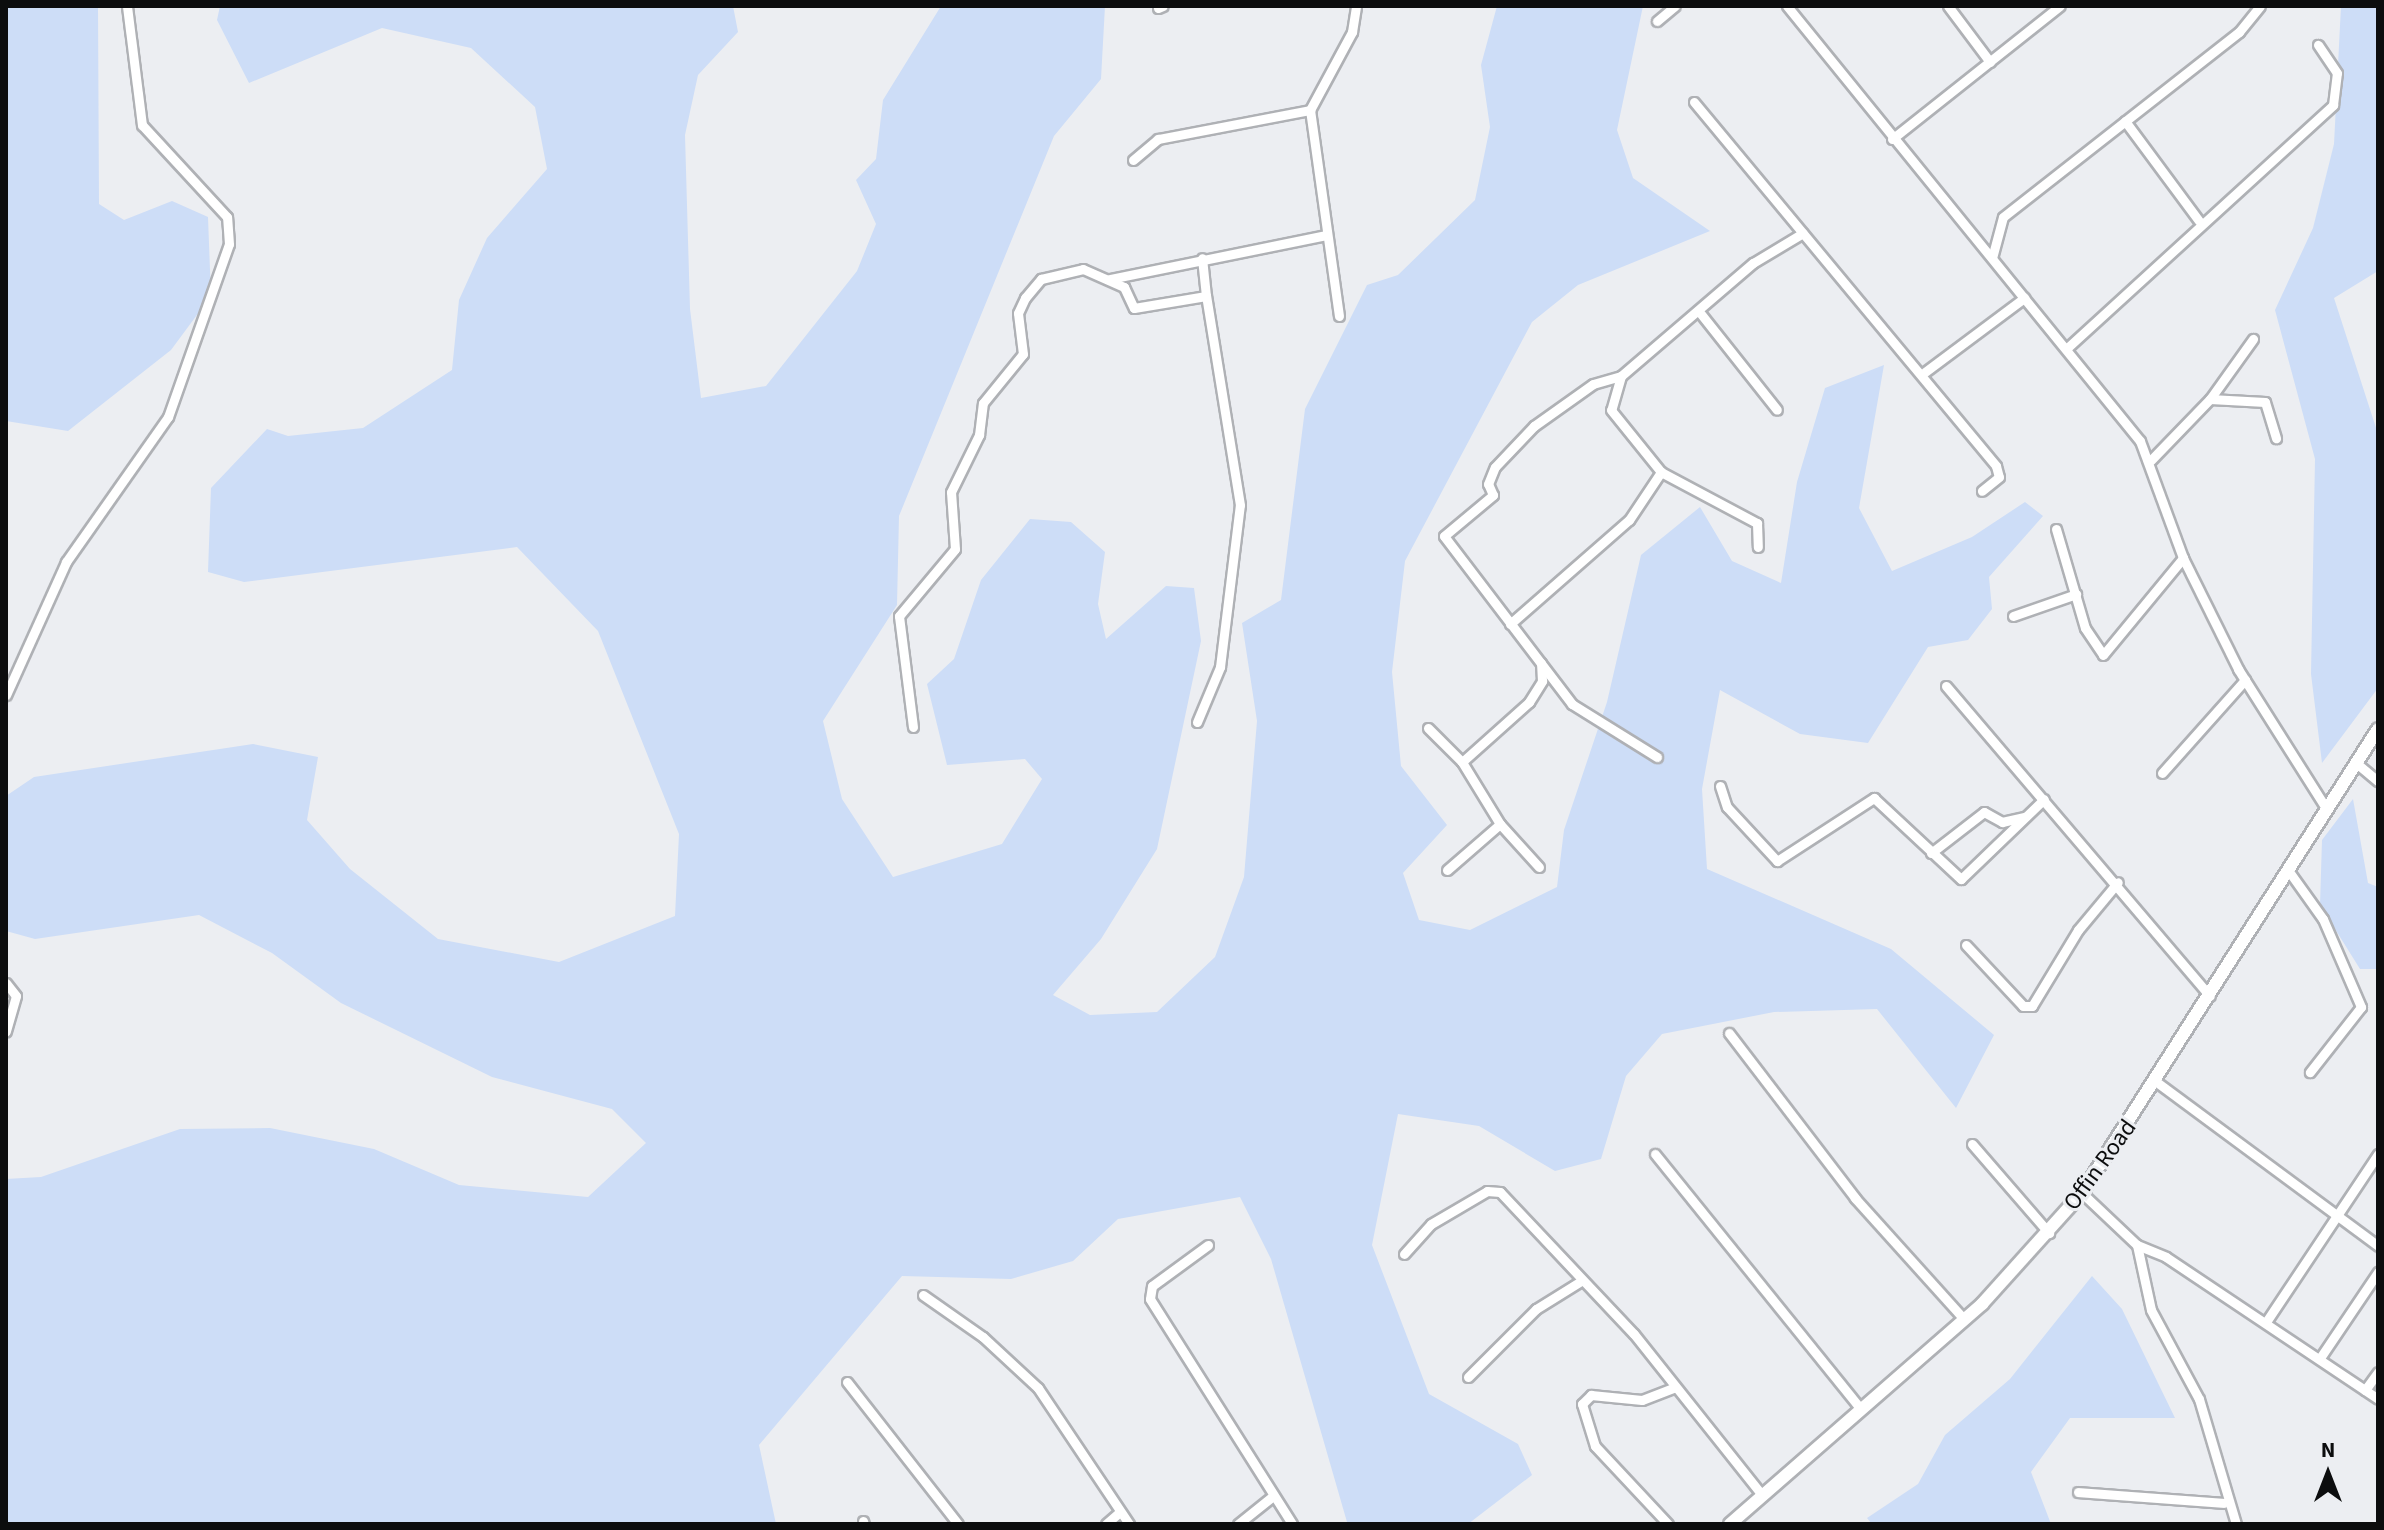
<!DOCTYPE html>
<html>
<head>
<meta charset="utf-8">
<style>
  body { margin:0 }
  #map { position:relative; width:2384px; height:1530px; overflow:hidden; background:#eceef2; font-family:"Source Sans 3",sans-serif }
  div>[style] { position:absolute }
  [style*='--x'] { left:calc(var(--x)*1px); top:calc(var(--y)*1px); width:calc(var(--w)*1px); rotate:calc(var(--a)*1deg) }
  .green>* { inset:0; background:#cdddf7 }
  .roads { filter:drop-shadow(2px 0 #afb1b5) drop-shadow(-2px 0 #afb1b5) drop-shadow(0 2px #afb1b5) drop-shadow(0 -2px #afb1b5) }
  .street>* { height:9px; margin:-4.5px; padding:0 4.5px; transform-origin:4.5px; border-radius:4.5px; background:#fff }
  .secondary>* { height:12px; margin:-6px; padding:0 6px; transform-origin:6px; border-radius:6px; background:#fff }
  span { translate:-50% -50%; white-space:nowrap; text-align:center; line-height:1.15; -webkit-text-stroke:6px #eceef2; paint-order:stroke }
  .street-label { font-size:24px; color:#0c0d0e }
  .frame { position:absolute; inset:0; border:8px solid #0c0d0e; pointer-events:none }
  .north { position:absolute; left:2288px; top:1434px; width:80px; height:80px; -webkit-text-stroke:6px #eceef2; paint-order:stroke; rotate:0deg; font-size:22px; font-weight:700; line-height:32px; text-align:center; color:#0c0d0e }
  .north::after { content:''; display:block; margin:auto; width:28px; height:36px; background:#0c0d0e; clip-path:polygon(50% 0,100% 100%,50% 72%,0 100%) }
</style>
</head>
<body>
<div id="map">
  <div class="green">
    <div style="clip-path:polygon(6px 6px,98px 6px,99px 204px,124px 220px,172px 201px,208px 217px,211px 296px,171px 350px,68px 431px,6px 421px)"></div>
    <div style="clip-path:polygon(220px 6px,733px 6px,738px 32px,698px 75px,685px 135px,690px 309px,701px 398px,766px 386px,857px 271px,876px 224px,856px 180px,876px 159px,883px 100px,941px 6px,1105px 6px,1101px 79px,1054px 136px,899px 516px,897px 605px,823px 721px,842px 799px,893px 877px,1002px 844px,1042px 779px,1025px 759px,947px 765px,927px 684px,954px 659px,981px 580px,1030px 519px,1071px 522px,1105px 552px,1098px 604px,1106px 639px,1166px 586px,1194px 588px,1201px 641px,1157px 849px,1101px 939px,1053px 995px,1090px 1015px,1157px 1012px,1215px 957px,1244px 877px,1257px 721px,1242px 623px,1281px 600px,1305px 409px,1367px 285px,1398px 275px,1475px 200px,1490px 127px,1481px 65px,1497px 6px,1643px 6px,1617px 130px,1633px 178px,1710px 231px,1578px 285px,1532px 322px,1405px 561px,1392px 672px,1401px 766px,1447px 825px,1403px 873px,1419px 920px,1470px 930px,1557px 887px,1564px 830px,1607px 702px,1641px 555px,1700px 507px,1732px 561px,1781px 583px,1797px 482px,1825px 388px,1884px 365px,1859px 508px,1892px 571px,1972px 537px,2025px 502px,2043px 516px,1989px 577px,1992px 609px,1968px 640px,1928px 647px,1868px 743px,1800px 734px,1720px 690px,1702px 789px,1707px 869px,1891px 949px,1994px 1035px,1956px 1108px,1877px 1009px,1774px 1012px,1662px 1034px,1626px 1076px,1601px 1159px,1555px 1171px,1479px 1126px,1398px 1114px,1372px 1245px,1429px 1394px,1518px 1444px,1532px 1475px,1468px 1524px,1347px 1522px,1271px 1259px,1240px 1197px,1118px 1219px,1073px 1261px,1011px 1279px,902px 1276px,759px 1445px,776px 1524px,6px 1524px,6px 1179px,41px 1177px,180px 1129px,270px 1128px,374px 1149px,459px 1185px,588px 1197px,646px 1143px,612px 1109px,492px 1077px,341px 1003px,272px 953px,199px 915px,35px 939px,6px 931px,6px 796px,34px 777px,253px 744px,318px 757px,307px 820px,350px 869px,438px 939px,559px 962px,675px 916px,679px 834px,598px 631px,517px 547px,244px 582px,208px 572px,211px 488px,267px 429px,288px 436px,363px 428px,452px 370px,459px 300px,487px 238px,547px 169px,535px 107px,471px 48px,382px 28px,249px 83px,217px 20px)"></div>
    <div style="clip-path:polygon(2341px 6px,2378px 6px,2378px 271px,2334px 298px,2378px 434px,2378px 688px,2322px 763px,2311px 674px,2315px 459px,2275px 310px,2313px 228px,2334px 144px)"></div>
    <div style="clip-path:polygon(2353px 799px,2368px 883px,2378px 887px,2378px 969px,2360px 969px,2320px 905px,2322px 840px)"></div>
    <div style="clip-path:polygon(2092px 1276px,2122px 1309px,2175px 1418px,2070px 1418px,2031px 1472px,2051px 1524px,1872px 1524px,1867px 1518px,1918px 1484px,1945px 1435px,2010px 1379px)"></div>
  </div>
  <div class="roads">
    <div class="street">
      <div style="--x:1787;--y:6;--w:560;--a:50.94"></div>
      <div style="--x:2140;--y:441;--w:125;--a:69.8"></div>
      <div style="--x:2183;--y:558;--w:124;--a:63.6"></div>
      <div style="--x:2238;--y:669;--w:165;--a:57.7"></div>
      <div style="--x:1948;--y:6;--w:70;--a:53.1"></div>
      <div style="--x:1158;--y:8;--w:5;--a:-22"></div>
      <div style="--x:1657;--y:21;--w:23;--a:-40"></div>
      <div style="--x:1694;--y:102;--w:473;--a:50.3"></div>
      <div style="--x:1996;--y:466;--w:11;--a:75"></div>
      <div style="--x:1999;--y:477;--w:22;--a:141"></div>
      <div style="--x:2125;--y:121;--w:124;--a:53.5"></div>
      <div style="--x:1892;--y:139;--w:214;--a:-38.4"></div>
      <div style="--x:1133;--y:160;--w:33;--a:-40"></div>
      <div style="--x:1158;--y:139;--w:155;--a:-10.8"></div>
      <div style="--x:1992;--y:258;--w:42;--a:-75"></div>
      <div style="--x:2003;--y:217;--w:300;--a:-38.1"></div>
      <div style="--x:2239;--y:32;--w:33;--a:-51"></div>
      <div style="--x:1110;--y:279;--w:220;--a:-11.5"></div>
      <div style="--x:1701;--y:314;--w:122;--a:51.6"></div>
      <div style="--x:1339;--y:316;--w:208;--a:-98"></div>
      <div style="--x:1310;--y:110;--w:89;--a:-61.7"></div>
      <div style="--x:1352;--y:32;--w:26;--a:-81"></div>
      <div style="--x:2066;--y:349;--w:362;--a:-42.4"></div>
      <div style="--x:2333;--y:105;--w:32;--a:-83"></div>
      <div style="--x:2337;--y:73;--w:34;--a:-124"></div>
      <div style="--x:1925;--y:372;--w:124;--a:-36.8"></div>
      <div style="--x:1621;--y:376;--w:35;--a:106"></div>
      <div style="--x:1611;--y:410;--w:80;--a:51.1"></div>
      <div style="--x:1661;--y:472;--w:109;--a:28"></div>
      <div style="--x:1757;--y:523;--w:24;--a:88"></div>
      <div style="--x:2210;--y:399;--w:55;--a:3.1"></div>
      <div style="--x:2265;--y:402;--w:38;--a:73"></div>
      <div style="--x:2151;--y:460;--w:85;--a:-46"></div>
      <div style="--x:2210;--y:399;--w:74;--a:-54.4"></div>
      <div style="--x:2056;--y:529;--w:103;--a:73.7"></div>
      <div style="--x:2085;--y:628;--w:32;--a:56"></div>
      <div style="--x:2103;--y:655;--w:126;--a:-50.5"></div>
      <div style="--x:2013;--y:616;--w:67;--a:-19.2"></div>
      <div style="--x:1510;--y:624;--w:158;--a:-41.2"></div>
      <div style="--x:1629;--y:520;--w:58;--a:-56.3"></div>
      <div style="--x:1946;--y:686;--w:407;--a:49.6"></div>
      <div style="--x:6;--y:695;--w:146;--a:-65.7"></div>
      <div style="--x:66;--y:562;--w:177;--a:-54.9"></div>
      <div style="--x:168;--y:417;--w:183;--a:-70.6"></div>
      <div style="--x:229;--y:244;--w:27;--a:-94"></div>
      <div style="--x:227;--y:217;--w:125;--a:-132.7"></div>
      <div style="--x:142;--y:125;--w:120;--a:-97.2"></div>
      <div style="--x:1197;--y:722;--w:60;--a:-67.3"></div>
      <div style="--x:1220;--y:667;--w:163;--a:-83"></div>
      <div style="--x:1240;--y:505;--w:212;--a:-99.2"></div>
      <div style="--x:913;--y:727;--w:112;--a:-97.2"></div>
      <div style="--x:899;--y:616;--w:87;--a:-50.1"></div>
      <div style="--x:955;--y:549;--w:57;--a:-94"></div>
      <div style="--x:951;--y:492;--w:64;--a:-63.8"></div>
      <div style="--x:979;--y:435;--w:32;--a:-83"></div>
      <div style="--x:983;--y:403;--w:63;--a:-50.8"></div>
      <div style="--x:1023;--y:354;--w:41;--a:-97"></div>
      <div style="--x:1018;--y:313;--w:17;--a:-65"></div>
      <div style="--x:1025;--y:298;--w:25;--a:-50"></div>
      <div style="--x:1041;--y:279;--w:43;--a:-13.4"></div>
      <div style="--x:1083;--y:269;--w:45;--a:23.7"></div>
      <div style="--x:1124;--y:287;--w:23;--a:65"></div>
      <div style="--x:1134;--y:308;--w:73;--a:-9.5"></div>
      <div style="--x:1206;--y:296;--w:38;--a:-96"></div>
      <div style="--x:1428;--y:728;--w:48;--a:45"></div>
      <div style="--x:1462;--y:762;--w:73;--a:58.5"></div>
      <div style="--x:1500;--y:824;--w:58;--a:47.8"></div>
      <div style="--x:1657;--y:757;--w:100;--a:-148.1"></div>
      <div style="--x:1572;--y:704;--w:211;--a:-127.3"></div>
      <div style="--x:1444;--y:536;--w:64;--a:-39.9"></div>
      <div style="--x:1493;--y:495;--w:12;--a:-114"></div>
      <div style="--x:1488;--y:484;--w:18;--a:-68"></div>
      <div style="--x:1495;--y:467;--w:57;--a:-46.4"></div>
      <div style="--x:1534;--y:426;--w:72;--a:-35.4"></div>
      <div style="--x:1593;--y:384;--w:29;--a:-16"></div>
      <div style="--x:1621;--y:376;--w:174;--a:-40.6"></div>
      <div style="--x:1753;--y:263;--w:58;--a:-31"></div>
      <div style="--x:1462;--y:762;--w:90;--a:-41.8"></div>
      <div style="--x:1529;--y:702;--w:25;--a:-58"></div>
      <div style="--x:1542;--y:681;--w:18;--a:-93"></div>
      <div style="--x:2355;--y:762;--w:30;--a:40"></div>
      <div style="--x:2162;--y:773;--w:125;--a:-48.3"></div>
      <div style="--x:1720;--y:786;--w:22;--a:72"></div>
      <div style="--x:1727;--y:807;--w:74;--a:47.2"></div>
      <div style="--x:1777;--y:861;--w:116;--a:-33"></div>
      <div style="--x:1874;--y:798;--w:119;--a:43"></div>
      <div style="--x:1961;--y:879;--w:115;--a:-43.9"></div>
      <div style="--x:1931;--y:853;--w:67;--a:-37.7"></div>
      <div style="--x:1984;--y:812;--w:21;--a:29"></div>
      <div style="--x:2002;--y:822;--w:23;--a:-13"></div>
      <div style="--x:1447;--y:870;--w:70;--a:-41"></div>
      <div style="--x:2288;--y:870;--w:60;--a:54.5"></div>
      <div style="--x:2323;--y:919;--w:96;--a:66.6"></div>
      <div style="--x:2361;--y:1007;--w:83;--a:128.1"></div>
      <div style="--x:1966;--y:945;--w:83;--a:46.9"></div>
      <div style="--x:2023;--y:1006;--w:9;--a:0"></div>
      <div style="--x:2032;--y:1006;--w:89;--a:-58.8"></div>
      <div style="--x:2078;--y:930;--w:62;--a:-50.2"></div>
      <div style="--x:6;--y:983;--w:16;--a:52"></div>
      <div style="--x:16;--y:996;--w:37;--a:106"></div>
      <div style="--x:1729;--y:1033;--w:208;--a:52.6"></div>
      <div style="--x:1855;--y:1198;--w:163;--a:48"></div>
      <div style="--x:2158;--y:1083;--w:274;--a:36.5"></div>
      <div style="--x:1972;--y:1144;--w:118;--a:49.1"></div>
      <div style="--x:1655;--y:1154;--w:325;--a:51.1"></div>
      <div style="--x:2082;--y:1193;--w:76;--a:43.4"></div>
      <div style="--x:2137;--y:1245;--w:31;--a:22"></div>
      <div style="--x:2166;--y:1257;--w:255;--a:33.8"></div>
      <div style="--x:1208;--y:1245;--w:69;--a:143.8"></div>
      <div style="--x:1152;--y:1286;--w:13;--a:99"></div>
      <div style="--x:1150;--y:1299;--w:266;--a:57.7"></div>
      <div style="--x:2137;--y:1245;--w:66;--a:77.8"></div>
      <div style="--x:2151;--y:1310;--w:101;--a:61.7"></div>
      <div style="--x:2199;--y:1399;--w:130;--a:73.5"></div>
      <div style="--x:1404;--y:1254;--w:40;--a:-48"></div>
      <div style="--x:1431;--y:1224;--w:65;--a:-30.5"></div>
      <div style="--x:1487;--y:1191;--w:13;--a:4"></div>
      <div style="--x:1500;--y:1192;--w:195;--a:46.7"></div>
      <div style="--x:1634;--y:1334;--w:206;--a:51.5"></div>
      <div style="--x:923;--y:1295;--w:73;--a:35"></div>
      <div style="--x:983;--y:1337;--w:75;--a:42.8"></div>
      <div style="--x:1038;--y:1388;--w:164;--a:56.2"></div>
      <div style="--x:2266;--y:1322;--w:202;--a:-56.3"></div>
      <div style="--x:2320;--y:1358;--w:104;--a:-56"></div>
      <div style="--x:1468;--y:1377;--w:96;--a:-45"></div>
      <div style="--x:1536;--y:1309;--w:53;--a:-31.9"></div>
      <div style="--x:847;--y:1382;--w:180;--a:52"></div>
      <div style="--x:2365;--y:1390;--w:22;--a:-54"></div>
      <div style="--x:2078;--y:1492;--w:146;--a:4.3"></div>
      <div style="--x:863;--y:1521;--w:3;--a:72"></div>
      <div style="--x:1106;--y:1524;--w:18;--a:-41"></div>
      <div style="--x:1238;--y:1524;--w:45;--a:-38.7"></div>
      <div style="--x:1668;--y:1524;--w:107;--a:-133.1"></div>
      <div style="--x:1595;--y:1446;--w:44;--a:-107.2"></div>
      <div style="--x:1582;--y:1404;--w:13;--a:-45"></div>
      <div style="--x:1591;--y:1395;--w:51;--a:5.6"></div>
      <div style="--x:1642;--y:1400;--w:34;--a:-21"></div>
    </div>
    <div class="secondary">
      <div style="--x:1730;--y:1524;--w:335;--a:-41.1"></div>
      <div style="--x:1982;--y:1304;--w:149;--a:-48"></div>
      <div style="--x:2082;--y:1193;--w:550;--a:-57.46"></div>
    </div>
  </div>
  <div class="street-label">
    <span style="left:2100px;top:1165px;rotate:-54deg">Offin Road</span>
  </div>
  <div class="frame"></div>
  <div class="north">N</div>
</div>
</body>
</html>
